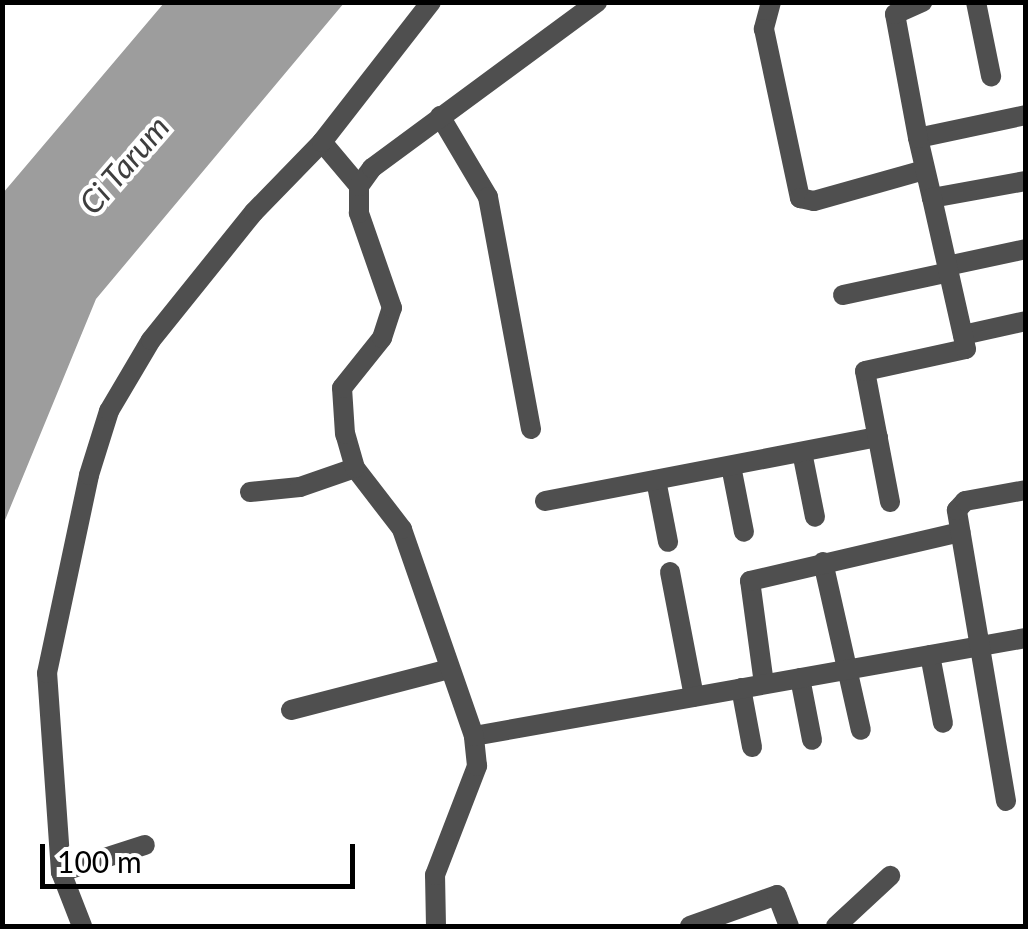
<!DOCTYPE html>
<html>
<head>
<meta charset="utf-8">
<style>
  body { margin:0 }
  #map { position:relative; width:1028px; height:929px; overflow:hidden; background:#fff; font-family:Lato,sans-serif }
  div>[style] { position:absolute }
  [style*='--x'] { left:calc(var(--x)*1px); top:calc(var(--y)*1px); width:calc(var(--w)*1px); rotate:calc(var(--a)*1deg) }
  .water>* { inset:0; background:#9d9d9d }
  .minor>* { height:20px; margin:-10px; padding:0 10px; transform-origin:10px; border-radius:10px; background:#4f4f4f }
  .tertiary>* { height:20px; margin:-10px; padding:0 10px; transform-origin:10px; border-radius:10px; background:#4f4f4f }
  span { translate:-50% -50%; white-space:nowrap; text-align:center; line-height:1.15; -webkit-text-stroke:8px #fff; paint-order:stroke }
  .water-label { font-size:32px; color:#3e3e3e; font-style:italic }
  .frame { position:absolute; inset:0; border:5px solid #000; pointer-events:none }
  .scale { position:absolute; left:40px; top:844px; width:315px; height:45px; box-sizing:border-box; border:5px solid #000; border-top:0; padding-left:12px; font-size:30px; line-height:35px; white-space:nowrap; color:#000; -webkit-text-stroke:8px #fff; paint-order:stroke }
</style>
</head>
<body>
<div id="map">
  <div class="water">
    <div style="clip-path:polygon(164px 3px,344px 3px,96px 299px,3px 525px,3px 193px)"></div>
  </div>
  <div class="minor">
    <div style="--x:771;--y:2;--w:28;--a:105"></div>
    <div style="--x:764;--y:29;--w:173;--a:78"></div>
    <div style="--x:800;--y:198;--w:14;--a:12"></div>
    <div style="--x:814;--y:201;--w:114;--a:-15.7"></div>
    <div style="--x:976;--y:2;--w:76;--a:78.5"></div>
    <div style="--x:1026;--y:115;--w:110;--a:168"></div>
    <div style="--x:918;--y:138;--w:62;--a:76.9"></div>
    <div style="--x:932;--y:198;--w:96;--a:-10.3"></div>
    <div style="--x:440;--y:116;--w:94;--a:59.3"></div>
    <div style="--x:488;--y:197;--w:236;--a:79.5"></div>
    <div style="--x:918;--y:138;--w:126;--a:-100.5"></div>
    <div style="--x:895;--y:14;--w:30;--a:-24"></div>
    <div style="--x:322;--y:142;--w:57;--a:49.9"></div>
    <div style="--x:947;--y:266;--w:81;--a:-12.1"></div>
    <div style="--x:843;--y:295;--w:108;--a:-12.2"></div>
    <div style="--x:963;--y:335;--w:65;--a:-12.5"></div>
    <div style="--x:802;--y:452;--w:66;--a:78.7"></div>
    <div style="--x:731;--y:466;--w:67;--a:78.9"></div>
    <div style="--x:656;--y:480;--w:63;--a:79"></div>
    <div style="--x:250;--y:492;--w:50;--a:-5.7"></div>
    <div style="--x:300;--y:487;--w:58;--a:-19.1"></div>
    <div style="--x:545;--y:501;--w:339;--a:-10.9"></div>
    <div style="--x:890;--y:502;--w:133;--a:-100.8"></div>
    <div style="--x:865;--y:371;--w:103;--a:-12.3"></div>
    <div style="--x:966;--y:349;--w:155;--a:-102.7"></div>
    <div style="--x:823;--y:562;--w:172;--a:77.3"></div>
    <div style="--x:670;--y:572;--w:127;--a:79.1"></div>
    <div style="--x:930;--y:655;--w:69;--a:79.2"></div>
    <div style="--x:800;--y:678;--w:63;--a:79"></div>
    <div style="--x:764;--y:684;--w:104;--a:-97.7"></div>
    <div style="--x:750;--y:581;--w:216;--a:-13.1"></div>
    <div style="--x:741;--y:688;--w:60;--a:79.4"></div>
    <div style="--x:291;--y:710;--w:164;--a:-14.5"></div>
    <div style="--x:474;--y:736;--w:561;--a:-10.07"></div>
    <div style="--x:1006;--y:801;--w:295;--a:-99.6"></div>
    <div style="--x:957;--y:510;--w:12;--a:-48"></div>
    <div style="--x:965;--y:501;--w:62;--a:-10.2"></div>
    <div style="--x:61;--y:872;--w:88;--a:-17.8"></div>
    <div style="--x:82;--y:926;--w:58;--a:-111.3"></div>
    <div style="--x:61;--y:872;--w:199;--a:-94"></div>
    <div style="--x:47;--y:673;--w:202;--a:-78"></div>
    <div style="--x:89;--y:475;--w:67;--a:-72.6"></div>
    <div style="--x:109;--y:411;--w:82;--a:-59.4"></div>
    <div style="--x:151;--y:340;--w:164;--a:-51.2"></div>
    <div style="--x:254;--y:212;--w:98;--a:-45.8"></div>
    <div style="--x:322;--y:142;--w:177;--a:-52.1"></div>
    <div style="--x:690;--y:926;--w:92;--a:-19.6"></div>
    <div style="--x:777;--y:895;--w:33;--a:69"></div>
    <div style="--x:836;--y:926;--w:74;--a:-42.8"></div>
  </div>
  <div class="tertiary">
    <div style="--x:436;--y:926;--w:51;--a:-91.1"></div>
    <div style="--x:435;--y:875;--w:117;--a:-68.9"></div>
    <div style="--x:477;--y:766;--w:30;--a:-96"></div>
    <div style="--x:474;--y:736;--w:219;--a:-109.2"></div>
    <div style="--x:402;--y:529;--w:77;--a:-127.6"></div>
    <div style="--x:355;--y:468;--w:35;--a:-106"></div>
    <div style="--x:345;--y:434;--w:46;--a:-93.7"></div>
    <div style="--x:342;--y:388;--w:64;--a:-51.3"></div>
    <div style="--x:382;--y:338;--w:32;--a:-72"></div>
    <div style="--x:392;--y:308;--w:101;--a:-109.2"></div>
    <div style="--x:359;--y:213;--w:27;--a:-90"></div>
    <div style="--x:359;--y:186;--w:22;--a:-54"></div>
    <div style="--x:372;--y:168;--w:280;--a:-36.4"></div>
  </div>
  <div class="water-label">
    <span style="left:124px;top:165px;rotate:-49deg">Ci Tarum</span>
  </div>
  <div class="frame"></div>
  <div class="scale">100 m</div>
</div>
</body>
</html>
